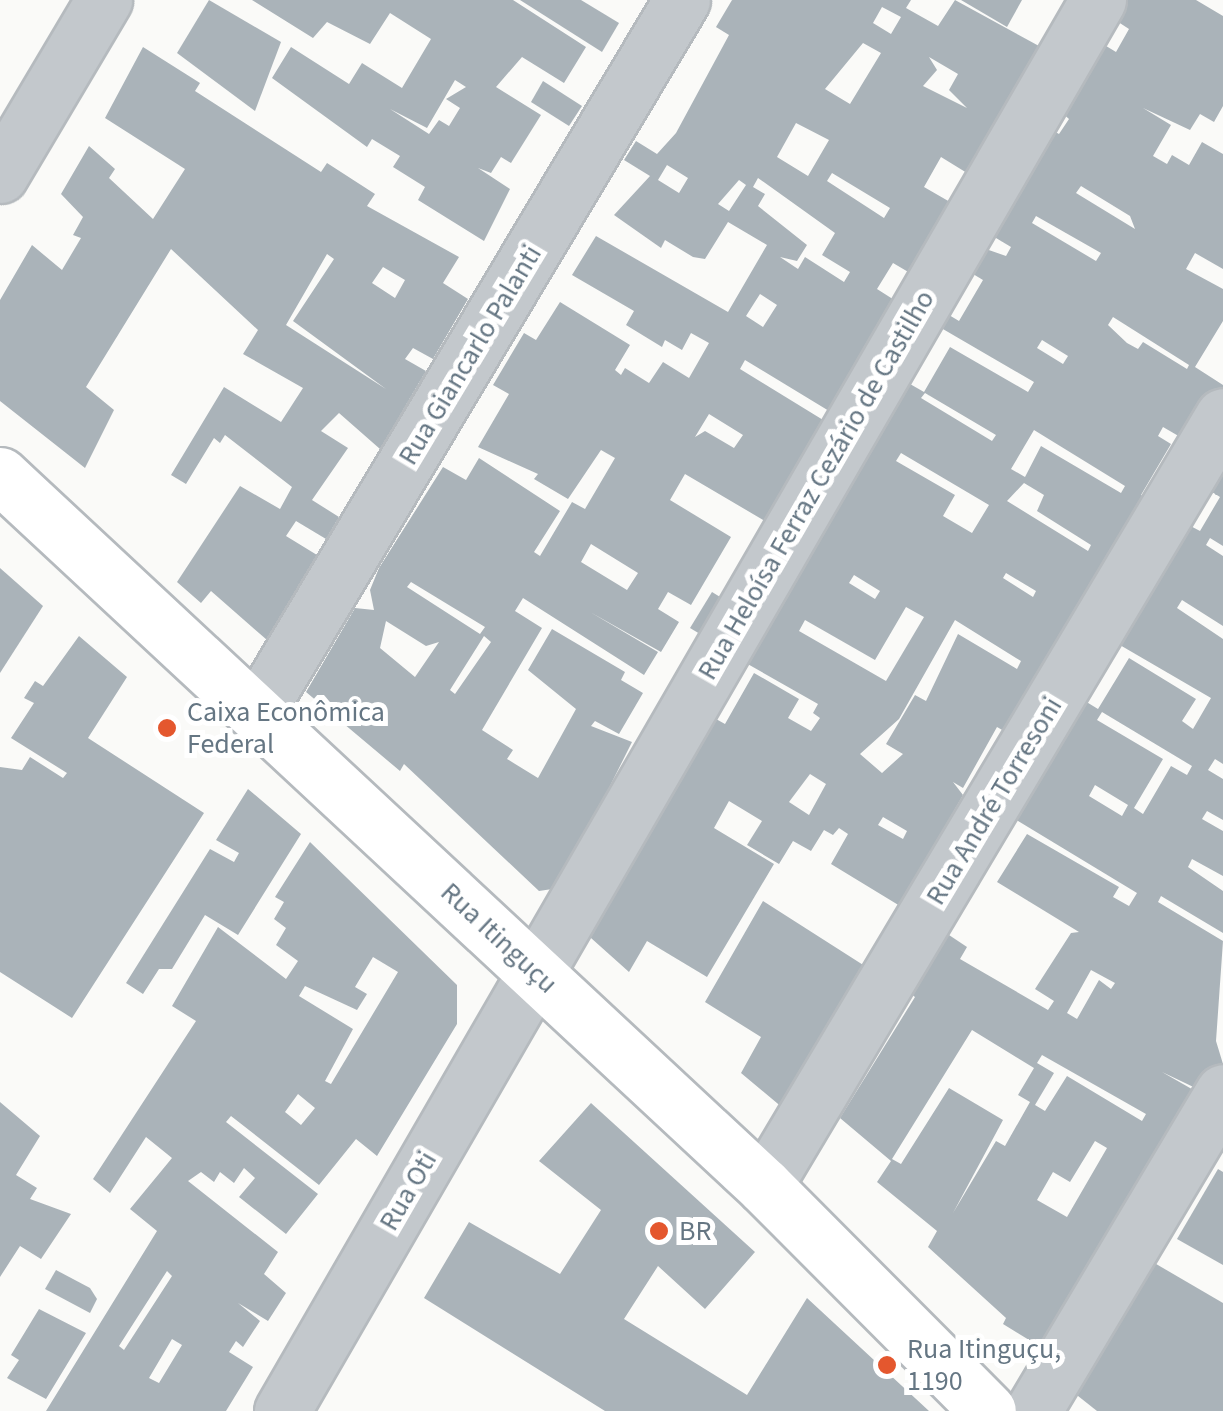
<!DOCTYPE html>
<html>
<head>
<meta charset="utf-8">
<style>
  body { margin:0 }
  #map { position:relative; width:1223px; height:1411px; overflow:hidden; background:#fafaf8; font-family:"Source Sans 3",sans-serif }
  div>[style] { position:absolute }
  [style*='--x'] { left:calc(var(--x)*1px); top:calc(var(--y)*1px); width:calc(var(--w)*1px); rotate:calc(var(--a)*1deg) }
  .building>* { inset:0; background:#aab3b9 }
  .roads { filter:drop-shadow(2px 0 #b5babe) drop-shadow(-2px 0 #b5babe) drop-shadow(0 2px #b5babe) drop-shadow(0 -2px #b5babe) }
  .minor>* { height:55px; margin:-27.5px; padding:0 27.5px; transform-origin:27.5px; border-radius:27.5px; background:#c3c8cc }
  .major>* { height:55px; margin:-27.5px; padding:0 27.5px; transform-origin:27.5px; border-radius:27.5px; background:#fff }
  .dots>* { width:28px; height:28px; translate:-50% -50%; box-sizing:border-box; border:5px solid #fff; border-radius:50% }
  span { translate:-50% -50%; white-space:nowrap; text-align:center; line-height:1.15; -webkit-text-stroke:10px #fff; paint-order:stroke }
  .street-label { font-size:28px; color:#657683 }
  .poi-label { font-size:28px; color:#657683 }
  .left { translate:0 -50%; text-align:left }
</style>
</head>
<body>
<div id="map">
  <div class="building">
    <div style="clip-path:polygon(209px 0,281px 42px,255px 111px,177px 53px)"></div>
    <div style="clip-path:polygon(evenodd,252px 0,513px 0,586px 47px,564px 83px,522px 57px,496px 87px,541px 115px,511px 163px,501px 157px,491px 173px,478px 168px,510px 189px,484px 241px,418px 200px,425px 187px,393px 167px,400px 156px,372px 139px,367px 147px,272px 78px,291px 47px,349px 84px,362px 63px,402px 88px,431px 39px,390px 13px,370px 44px,327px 22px,313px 38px,252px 0,455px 80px,466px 87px,446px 99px,460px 108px,449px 126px,439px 120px,429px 134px,390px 109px,427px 128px,455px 80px)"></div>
    <div style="clip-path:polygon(520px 0,581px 0,619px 23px,602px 52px)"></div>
    <div style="clip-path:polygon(evenodd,732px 0,911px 0,906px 8px,938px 26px,955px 0,1050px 52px,1017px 108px,1007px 102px,967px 173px,941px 157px,924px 187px,950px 202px,910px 273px,893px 263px,877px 289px,899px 303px,834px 414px,745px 360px,740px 369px,828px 423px,770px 524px,685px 474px,670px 500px,731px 537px,691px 605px,668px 592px,658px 609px,679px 622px,661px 652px,590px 612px,658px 652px,644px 675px,523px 598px,515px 611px,542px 628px,482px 730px,513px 750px,507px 759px,538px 778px,576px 709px,528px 670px,552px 629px,625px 672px,621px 680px,643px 693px,619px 734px,595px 721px,591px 726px,632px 742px,559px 888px,539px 891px,404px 764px,400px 771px,306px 692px,355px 608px,374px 610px,370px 590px,379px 568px,443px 467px,466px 480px,479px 458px,560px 511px,534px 552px,540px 556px,572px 502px,585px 509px,615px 458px,601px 450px,568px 499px,534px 479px,538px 474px,478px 447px,509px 394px,493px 385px,524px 333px,536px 340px,560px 302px,630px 345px,615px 370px,621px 375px,625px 368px,649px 383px,663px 362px,689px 378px,709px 343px,691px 333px,682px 350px,665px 340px,662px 347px,626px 325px,634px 311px,572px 275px,596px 236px,728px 312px,767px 245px,728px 222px,705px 259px,693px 257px,665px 240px,661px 248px,614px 215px,650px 176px,624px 160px,636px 141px,657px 154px,676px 133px,729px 35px,716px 27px,732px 0,882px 7px,901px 17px,891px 34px,873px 23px,882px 7px,732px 0,863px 43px,881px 53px,850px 104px,825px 89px,863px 43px,732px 0,929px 57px,958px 74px,949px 90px,967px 108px,923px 86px,937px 70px,929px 57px,732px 0,796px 123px,829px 140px,808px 176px,777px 157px,796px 123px,732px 0,667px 165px,688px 178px,679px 193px,658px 180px,667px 165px,732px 0,832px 173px,890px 208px,884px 218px,827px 181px,832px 173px,732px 0,758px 178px,835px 233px,822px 255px,850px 272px,844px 282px,805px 257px,798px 269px,780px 257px,797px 261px,807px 245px,758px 206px,765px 194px,753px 187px,758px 178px,732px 0,739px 180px,746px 185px,729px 211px,718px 204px,739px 180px,732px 0,760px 294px,777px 305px,763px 327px,746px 316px,760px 294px,732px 0,709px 414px,743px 435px,734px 448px,705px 431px,695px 437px,709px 414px,732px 0,591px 544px,638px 573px,627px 590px,581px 562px,591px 544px,732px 0,411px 582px,485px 627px,480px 634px,407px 587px,411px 582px,732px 0,386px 621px,426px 646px,439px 642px,415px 677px,380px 648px,386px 621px,732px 0,484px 636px,491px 642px,455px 694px,450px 690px,484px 636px)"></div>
    <div style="clip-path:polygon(961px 0,1022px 0,1007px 27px)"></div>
    <div style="clip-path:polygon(evenodd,1115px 0,1196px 0,1223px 16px,1223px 106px,1214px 122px,1200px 114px,1190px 130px,1143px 108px,1171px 125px,1153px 156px,1167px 164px,1172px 155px,1189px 165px,1202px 142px,1223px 154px,1223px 269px,1195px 253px,1186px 269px,1223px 289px,1223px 321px,1195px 367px,1223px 385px,1223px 396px,1194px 445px,1163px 427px,1158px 436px,1171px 444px,1141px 495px,1161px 506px,1004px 731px,997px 727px,963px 788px,953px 782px,963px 795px,900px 906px,831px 864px,848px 834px,839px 828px,833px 835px,824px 830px,811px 851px,793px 841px,779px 864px,747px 845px,762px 821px,729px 801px,714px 828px,774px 864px,707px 977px,647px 941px,629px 972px,572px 921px,698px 709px,725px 724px,754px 673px,799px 699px,788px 718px,811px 731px,820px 718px,813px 713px,818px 704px,730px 654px,896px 376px,924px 392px,950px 347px,1028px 392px,1034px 382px,936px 325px,944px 312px,959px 321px,983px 280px,968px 271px,983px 248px,1006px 256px,1011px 247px,991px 235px,1052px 130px,1059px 134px,1069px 119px,1054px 106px,1093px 38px,1116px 52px,1129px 29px,1106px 14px,1115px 0,1081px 186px,1130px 216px,1135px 229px,1076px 193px,1081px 186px,1115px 0,1036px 216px,1101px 253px,1096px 261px,1032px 223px,1036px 216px,1115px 0,1113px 317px,1189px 365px,1187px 369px,1143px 342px,1138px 349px,1127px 343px,1108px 325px,1113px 317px,1115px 0,1042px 340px,1068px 356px,1063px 364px,1037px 348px,1042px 340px,1115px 0,925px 393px,996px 435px,992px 441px,921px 398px,925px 393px,1115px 0,1034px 430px,1125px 486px,1121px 493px,1041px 446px,1025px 477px,1011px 469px,1034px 430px,1115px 0,901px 453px,989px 505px,972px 533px,943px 516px,955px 495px,896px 461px,901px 453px,1115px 0,1024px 483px,1044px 495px,1037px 511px,1091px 545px,1088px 551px,1007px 501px,1024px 483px,1115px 0,1006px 573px,1036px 591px,1033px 597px,1003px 578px,1006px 573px,1115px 0,854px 575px,880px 591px,875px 599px,849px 583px,854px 575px,1115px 0,906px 607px,924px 617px,886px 681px,799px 631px,805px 620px,875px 660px,906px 607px,1115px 0,955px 620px,1021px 661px,1017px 669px,958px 634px,926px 701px,915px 695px,886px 744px,903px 754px,882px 773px,860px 754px,899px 719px,955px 620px,1115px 0,810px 774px,826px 784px,809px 815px,789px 802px,810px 774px,1115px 0,883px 817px,907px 831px,903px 839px,878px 825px,883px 817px)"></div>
    <div style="clip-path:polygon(evenodd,143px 47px,200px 83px,195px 91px,321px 172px,327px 163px,375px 194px,367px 206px,459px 257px,443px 283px,468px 299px,433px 359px,413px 348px,405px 359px,426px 371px,380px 449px,339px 413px,321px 431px,348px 448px,312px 500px,339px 517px,326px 539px,296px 521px,286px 536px,317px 555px,267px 640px,211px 591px,201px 603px,177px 582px,240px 486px,280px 509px,292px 487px,225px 435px,220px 443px,214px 438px,186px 484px,171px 475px,224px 387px,281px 422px,303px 388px,243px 354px,258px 330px,171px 249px,86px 387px,114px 410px,85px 468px,0 401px,0 300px,32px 245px,62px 270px,81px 238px,73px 235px,83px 217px,61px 194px,89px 146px,115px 169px,109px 178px,153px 219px,185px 169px,105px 118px,143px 47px,327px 254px,334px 259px,293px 321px,386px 389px,286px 325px,327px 254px,143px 47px,383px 267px,405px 280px,395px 298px,372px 283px,383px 267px)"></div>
    <div style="clip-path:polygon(543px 81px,582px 106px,569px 126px,531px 102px)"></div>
    <div style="clip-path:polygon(evenodd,1223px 455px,1223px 546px,1210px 538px,1206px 545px,1223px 556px,1223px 626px,1182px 600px,1177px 608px,1223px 639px,1223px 764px,1215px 759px,1208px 770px,1223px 779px,1223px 820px,1207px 811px,1202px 819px,1223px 831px,1223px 876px,1192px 859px,1188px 867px,1223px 891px,1223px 933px,1161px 896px,1158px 902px,1223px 941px,1216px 1041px,1223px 1064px,1206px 1093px,1162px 1072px,1204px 1096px,1052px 1354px,1003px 1324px,1006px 1318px,928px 1247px,937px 1231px,877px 1182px,891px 1161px,840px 1118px,915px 997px,907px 991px,943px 931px,967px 947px,960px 959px,1048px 1010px,1054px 1001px,1035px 989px,1071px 933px,1079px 932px,997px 882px,1027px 834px,1119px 887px,1113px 897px,1129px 906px,1137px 893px,1010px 816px,1080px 698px,1098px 709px,1129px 658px,1196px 699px,1182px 721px,1193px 729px,1211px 698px,1113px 641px,1183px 522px,1200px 531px,1220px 497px,1204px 487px,1223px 455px,1102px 712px,1192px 766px,1187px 775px,1171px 766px,1143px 814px,1134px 808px,1163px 759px,1097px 720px,1102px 712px,1223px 455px,1095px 785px,1128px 805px,1122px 816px,1089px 796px,1095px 785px,1223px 455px,1091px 970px,1115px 983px,1111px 989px,1099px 980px,1077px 1019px,1067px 1013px,1091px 970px,1223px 455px,972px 1030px,1034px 1068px,1018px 1095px,1030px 1102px,1005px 1146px,996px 1141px,953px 1213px,1003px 1120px,949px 1088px,901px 1164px,892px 1159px,972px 1030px,1223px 455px,1042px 1055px,1146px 1114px,1142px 1121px,1067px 1076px,1045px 1111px,1035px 1105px,1054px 1073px,1037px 1063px,1042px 1055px,1223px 455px,1095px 1141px,1107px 1148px,1067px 1217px,1037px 1200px,1053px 1172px,1070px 1182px,1095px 1141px)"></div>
    <div style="clip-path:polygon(0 568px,43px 606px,0 673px)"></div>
    <div style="clip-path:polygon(712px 592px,725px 600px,705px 637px,690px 628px)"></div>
    <div style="clip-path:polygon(79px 636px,127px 677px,88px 738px,204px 813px,72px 1018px,0 972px,0 767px,22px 770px,30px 757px,63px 778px,67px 773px,11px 738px,34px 703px,24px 698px,35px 681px,43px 686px)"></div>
    <div style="clip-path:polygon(248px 789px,301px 834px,238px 935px,205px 915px,172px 969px,159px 969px,143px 994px,126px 983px,210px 849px,234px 862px,239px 853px,216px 840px)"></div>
    <div style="clip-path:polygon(evenodd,310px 842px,457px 985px,457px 1024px,377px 1156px,356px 1139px,319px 1185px,231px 1116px,226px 1122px,318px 1194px,286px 1234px,239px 1197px,255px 1178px,244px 1168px,234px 1183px,220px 1172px,214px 1182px,201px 1172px,188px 1181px,278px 1252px,264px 1274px,286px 1293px,268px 1321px,238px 1303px,260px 1321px,243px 1347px,236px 1341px,229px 1352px,253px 1367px,226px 1411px,46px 1411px,157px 1231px,130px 1209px,172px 1158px,146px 1137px,110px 1193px,93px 1179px,196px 1021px,172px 1006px,218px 927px,286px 979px,298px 961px,276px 945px,286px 928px,274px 919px,284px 902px,275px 897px,310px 842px,373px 957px,398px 972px,331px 1084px,325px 1081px,353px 1029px,299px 996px,305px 986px,357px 1010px,367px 994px,355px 987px,373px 957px,310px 842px,298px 1094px,315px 1108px,301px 1125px,285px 1112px,298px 1094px,310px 842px,167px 1271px,172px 1276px,124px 1350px,119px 1346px,167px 1271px,310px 842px,172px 1339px,182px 1345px,159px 1383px,149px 1378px,172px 1339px)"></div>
    <div style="clip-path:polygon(763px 901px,882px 977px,796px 1119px,741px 1073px,761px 1037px,705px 1002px)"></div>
    <div style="clip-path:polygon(0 1102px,40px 1136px,16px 1175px,37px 1188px,30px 1199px,71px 1214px,41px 1259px,20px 1246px,0 1277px)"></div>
    <div style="clip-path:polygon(591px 1103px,755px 1252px,705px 1309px,658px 1266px,624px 1319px,747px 1395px,807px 1298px,929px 1411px,605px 1411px,424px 1298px,469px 1222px,560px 1274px,601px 1210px,539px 1161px)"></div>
    <div style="clip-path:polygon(1218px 1169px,1223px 1172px,1223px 1265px,1177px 1239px)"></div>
    <div style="clip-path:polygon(1151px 1261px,1223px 1303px,1223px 1411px,1097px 1411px,1073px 1392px)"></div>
    <div style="clip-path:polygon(56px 1270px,90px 1288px,97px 1299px,90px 1313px,45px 1289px)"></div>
    <div style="clip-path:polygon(39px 1309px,86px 1333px,46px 1399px,7px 1378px,19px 1360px,11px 1355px)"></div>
  </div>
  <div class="roads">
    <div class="minor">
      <div style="--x:0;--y:175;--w:204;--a:-59.3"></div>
      <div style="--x:258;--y:710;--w:827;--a:-59.16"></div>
      <div style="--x:764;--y:1186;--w:896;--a:-59.2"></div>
      <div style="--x:282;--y:1411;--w:1630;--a:-59.96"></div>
      <div style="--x:1033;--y:1411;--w:371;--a:-59.2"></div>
    </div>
    <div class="major">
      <div style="--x:0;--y:475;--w:1044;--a:42.94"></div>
      <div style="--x:764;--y:1186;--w:317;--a:45.1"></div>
    </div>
  </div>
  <div class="dots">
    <div style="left:167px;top:728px;background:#e4572e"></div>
    <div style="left:659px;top:1231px;background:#e4572e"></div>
    <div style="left:887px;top:1365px;background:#e4572e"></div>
  </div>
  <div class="street-label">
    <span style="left:470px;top:355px;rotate:-59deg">Rua Giancarlo Palanti</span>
    <span style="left:816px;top:485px;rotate:-60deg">Rua Heloísa Ferraz Cezário de Castilho</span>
    <span style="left:994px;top:801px;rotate:-59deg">Rua André Torresoni</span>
    <span style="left:499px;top:938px;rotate:43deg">Rua Itinguçu</span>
    <span style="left:408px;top:1191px;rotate:-60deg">Rua Oti</span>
  </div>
  <div class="poi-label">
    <span class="left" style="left:187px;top:728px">Caixa Econômica<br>Federal</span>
    <span class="left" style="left:679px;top:1231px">BR</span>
    <span class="left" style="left:907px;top:1365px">Rua Itinguçu,<br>1190</span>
  </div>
</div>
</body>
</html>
